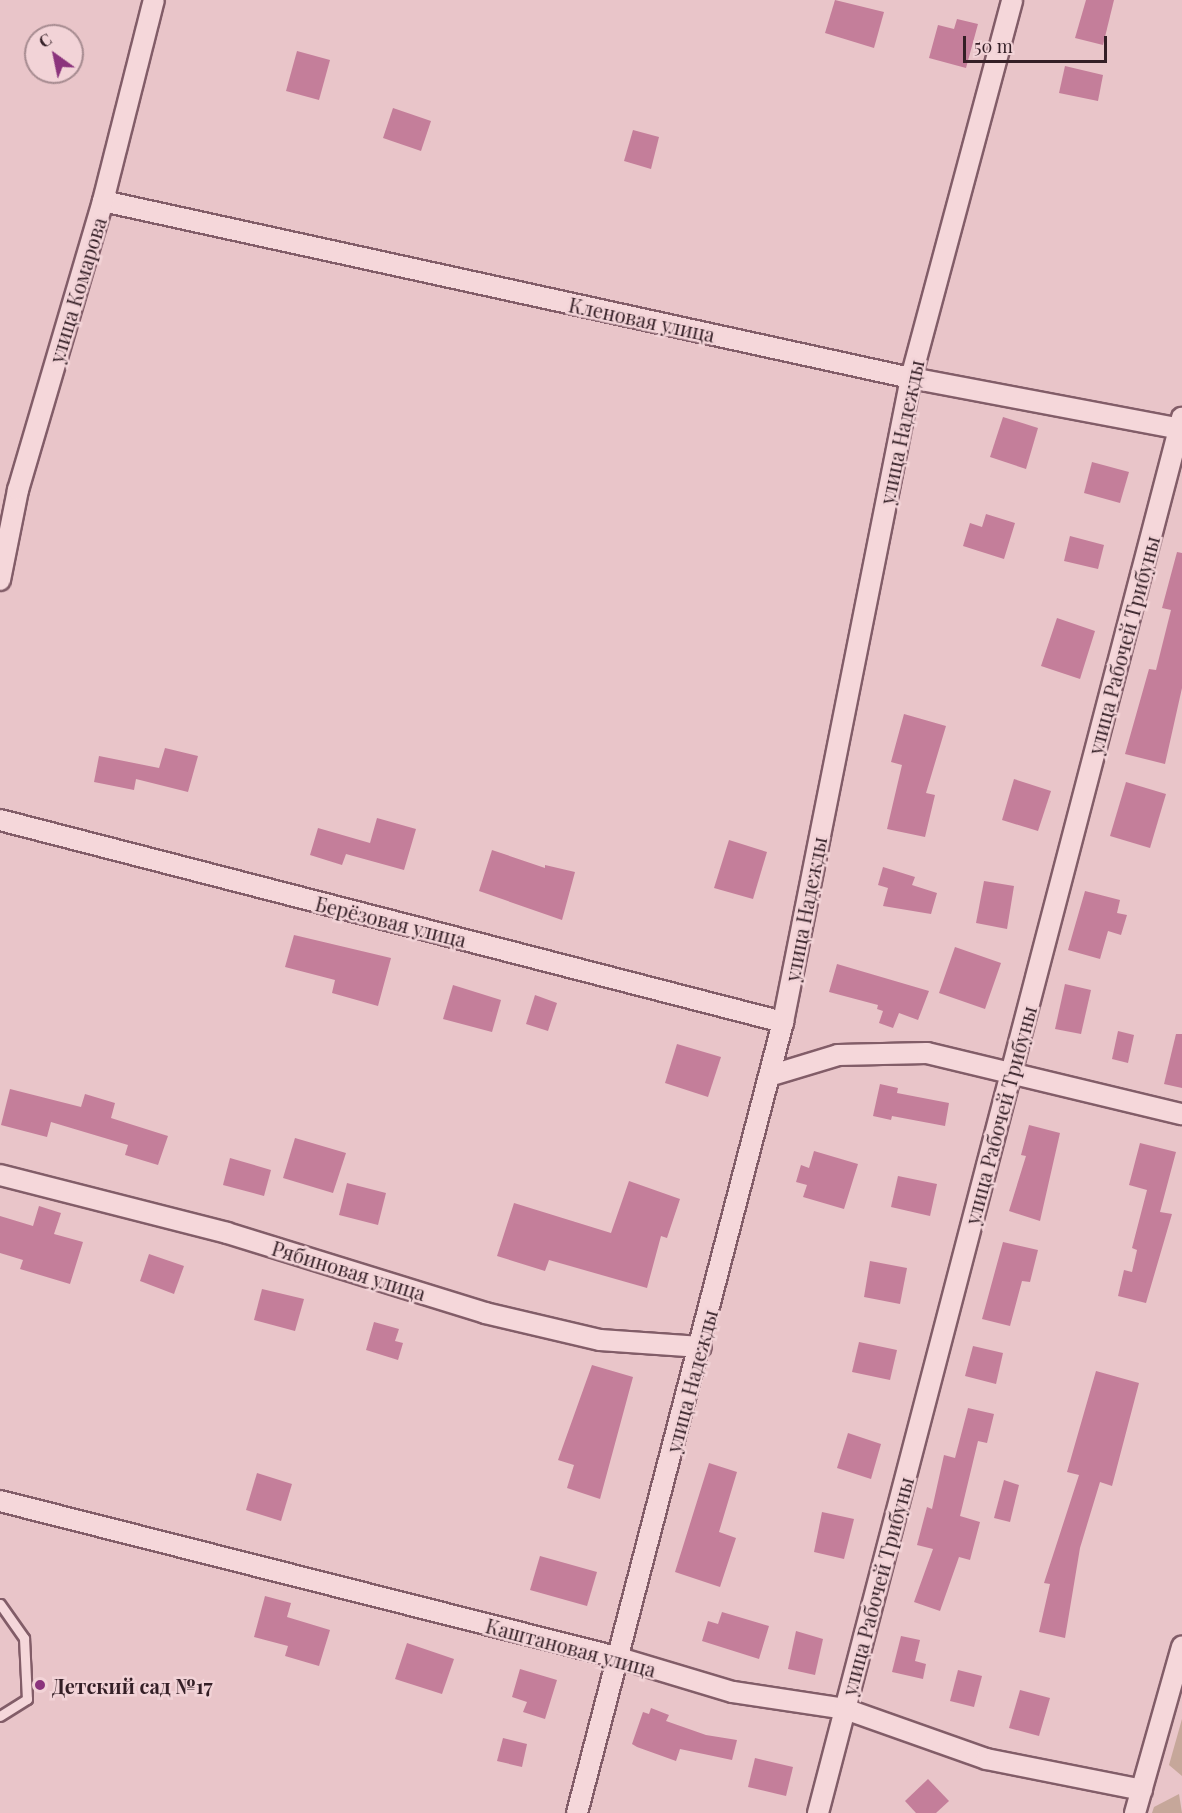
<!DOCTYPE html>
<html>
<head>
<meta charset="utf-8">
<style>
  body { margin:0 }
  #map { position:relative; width:1182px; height:1813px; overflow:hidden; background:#e9c5c9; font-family:"Playfair Display",serif }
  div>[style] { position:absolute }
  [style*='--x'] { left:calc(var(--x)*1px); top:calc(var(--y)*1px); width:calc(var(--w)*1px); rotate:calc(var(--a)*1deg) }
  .green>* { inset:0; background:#c6a79a }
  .building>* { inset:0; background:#c47e9a }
  .roads { filter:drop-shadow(2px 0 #825d68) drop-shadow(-2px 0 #825d68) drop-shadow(0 2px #825d68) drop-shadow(0 -2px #825d68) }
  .lane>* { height:9px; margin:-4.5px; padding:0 4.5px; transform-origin:4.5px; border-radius:4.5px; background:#f5d7da }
  .street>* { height:20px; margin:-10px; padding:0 10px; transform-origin:10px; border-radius:10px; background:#f5d7da }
  .dots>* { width:16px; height:16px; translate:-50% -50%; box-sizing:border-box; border:3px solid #f2d3d7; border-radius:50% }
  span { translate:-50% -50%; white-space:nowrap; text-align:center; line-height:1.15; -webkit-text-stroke:5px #f2d3d7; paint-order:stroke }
  .street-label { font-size:20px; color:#341f26 }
  .poi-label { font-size:20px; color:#341f26; font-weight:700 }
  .left { translate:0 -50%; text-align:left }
  .north { position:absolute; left:24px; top:24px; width:60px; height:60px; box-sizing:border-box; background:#f2d3d7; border:2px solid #a68b90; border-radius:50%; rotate:327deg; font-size:16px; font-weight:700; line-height:24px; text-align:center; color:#341f26 }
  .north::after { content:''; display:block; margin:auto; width:21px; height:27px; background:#8b337c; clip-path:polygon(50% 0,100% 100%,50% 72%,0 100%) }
  .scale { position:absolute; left:963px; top:36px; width:144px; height:27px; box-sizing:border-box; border:3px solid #341f26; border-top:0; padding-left:8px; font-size:18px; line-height:21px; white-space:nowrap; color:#341f26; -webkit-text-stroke:4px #f2d3d7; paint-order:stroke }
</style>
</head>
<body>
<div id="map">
  <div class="green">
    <div style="clip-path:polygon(1182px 1719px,1182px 1776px,1169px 1765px)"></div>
    <div style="clip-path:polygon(1179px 1794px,1182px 1813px,1152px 1813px,1154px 1807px)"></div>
  </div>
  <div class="building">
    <div style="clip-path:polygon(835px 0,884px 12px,874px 48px,825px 33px)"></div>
    <div style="clip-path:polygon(1086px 0,1114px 0,1103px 45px,1075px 38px)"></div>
    <div style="clip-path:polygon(957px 19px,978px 24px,966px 68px,929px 58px,938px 25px,954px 29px)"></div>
    <div style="clip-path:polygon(297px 51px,330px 60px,319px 100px,286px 91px)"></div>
    <div style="clip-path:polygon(1065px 66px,1103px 75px,1098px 101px,1059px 93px)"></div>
    <div style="clip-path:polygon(393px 108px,431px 121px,421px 151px,383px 138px)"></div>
    <div style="clip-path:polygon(633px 130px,659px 137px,651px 169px,624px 161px)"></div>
    <div style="clip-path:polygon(1003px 417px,1038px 428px,1026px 469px,990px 457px)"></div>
    <div style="clip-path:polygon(1092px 462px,1129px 472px,1120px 503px,1084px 493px)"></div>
    <div style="clip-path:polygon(986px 514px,1015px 523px,1004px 559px,963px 546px,970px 523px,982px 527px)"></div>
    <div style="clip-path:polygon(1070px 536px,1104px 545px,1098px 569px,1064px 561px)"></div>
    <div style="clip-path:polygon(1177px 552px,1182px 553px,1182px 688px,1165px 764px,1125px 754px,1149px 669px,1156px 670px,1171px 610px,1162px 608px)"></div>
    <div style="clip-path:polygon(1057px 618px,1095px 631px,1080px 679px,1041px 666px)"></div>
    <div style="clip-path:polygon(904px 714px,946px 726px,926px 793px,935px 795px,925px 837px,887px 829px,902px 765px,891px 762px)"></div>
    <div style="clip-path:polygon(165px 748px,198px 756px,188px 792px,136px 779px,134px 790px,94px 782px,99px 756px,159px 768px)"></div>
    <div style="clip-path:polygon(1014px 779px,1051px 791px,1038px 831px,1002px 820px)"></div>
    <div style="clip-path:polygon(1126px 782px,1166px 794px,1150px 848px,1110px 836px)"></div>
    <div style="clip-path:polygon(377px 818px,416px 829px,404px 870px,346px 854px,342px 865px,310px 855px,318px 828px,370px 843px)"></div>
    <div style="clip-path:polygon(729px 840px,767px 852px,753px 899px,714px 888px)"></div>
    <div style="clip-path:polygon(492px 850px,545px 868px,545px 865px,575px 872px,562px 920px,479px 891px)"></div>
    <div style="clip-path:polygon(883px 867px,915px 877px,912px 885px,937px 893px,931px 914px,883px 906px,888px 888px,878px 885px)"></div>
    <div style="clip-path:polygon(984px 881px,1014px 886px,1007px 929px,976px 923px)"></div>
    <div style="clip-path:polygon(1085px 891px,1120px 900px,1117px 913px,1127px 915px,1121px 935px,1108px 931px,1100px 959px,1068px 950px)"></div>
    <div style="clip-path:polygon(294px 935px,391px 958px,378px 1006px,332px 993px,335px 980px,285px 967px)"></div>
    <div style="clip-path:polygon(955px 947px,1001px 963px,985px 1009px,939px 993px)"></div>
    <div style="clip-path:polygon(837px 964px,929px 991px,918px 1020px,899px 1013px,893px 1028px,879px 1023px,883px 1011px,877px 1009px,878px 1005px,829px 992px)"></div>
    <div style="clip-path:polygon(1065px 984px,1091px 990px,1081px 1034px,1055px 1029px)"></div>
    <div style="clip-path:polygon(453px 985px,501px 1000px,492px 1032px,443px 1019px)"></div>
    <div style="clip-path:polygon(535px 995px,557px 1003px,548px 1031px,526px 1024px)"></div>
    <div style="clip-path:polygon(1118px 1031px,1134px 1035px,1128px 1063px,1112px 1059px)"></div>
    <div style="clip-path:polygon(1176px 1034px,1182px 1034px,1182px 1088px,1164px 1084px)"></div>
    <div style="clip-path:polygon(677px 1044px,721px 1057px,708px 1097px,665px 1083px)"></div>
    <div style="clip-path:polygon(880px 1084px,898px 1088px,897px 1093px,949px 1103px,945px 1126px,892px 1116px,891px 1120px,873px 1116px)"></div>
    <div style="clip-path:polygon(10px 1089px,81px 1107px,85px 1094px,115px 1103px,111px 1118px,168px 1136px,158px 1165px,125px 1155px,128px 1145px,51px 1122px,47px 1137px,1px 1125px)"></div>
    <div style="clip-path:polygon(1029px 1125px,1060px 1133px,1040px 1221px,1009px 1211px,1026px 1156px,1021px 1155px)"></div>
    <div style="clip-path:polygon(295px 1138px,346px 1153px,333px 1193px,283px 1178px)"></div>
    <div style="clip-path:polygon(1140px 1143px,1176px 1152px,1160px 1212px,1172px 1214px,1146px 1303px,1118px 1296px,1124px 1270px,1132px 1272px,1137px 1250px,1132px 1248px,1147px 1190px,1129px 1185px)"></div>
    <div style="clip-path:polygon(814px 1151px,858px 1164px,844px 1209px,803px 1197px,807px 1185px,796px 1182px,801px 1165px,809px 1168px)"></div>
    <div style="clip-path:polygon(230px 1158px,271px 1170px,264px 1196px,223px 1185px)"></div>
    <div style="clip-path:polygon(898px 1176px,937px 1184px,930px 1216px,891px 1207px)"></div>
    <div style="clip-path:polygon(629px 1181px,680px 1199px,667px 1238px,661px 1236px,647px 1288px,549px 1260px,545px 1271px,497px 1256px,514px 1203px,611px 1233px)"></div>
    <div style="clip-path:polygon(347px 1183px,386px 1193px,378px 1225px,339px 1215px)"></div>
    <div style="clip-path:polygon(39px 1206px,61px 1213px,54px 1234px,83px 1242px,70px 1284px,20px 1269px,23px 1260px,0 1253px,0 1216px,33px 1226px)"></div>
    <div style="clip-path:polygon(1003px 1242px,1038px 1250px,1030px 1282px,1022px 1281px,1010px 1326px,982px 1319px)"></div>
    <div style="clip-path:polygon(149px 1254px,184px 1266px,174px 1294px,140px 1281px)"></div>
    <div style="clip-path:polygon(870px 1261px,907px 1268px,900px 1304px,864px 1297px)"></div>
    <div style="clip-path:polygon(262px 1289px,304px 1299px,295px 1331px,254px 1320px)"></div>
    <div style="clip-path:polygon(374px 1322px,399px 1329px,395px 1341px,403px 1343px,398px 1360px,366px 1350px)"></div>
    <div style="clip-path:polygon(859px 1342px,897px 1350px,890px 1380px,852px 1372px)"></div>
    <div style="clip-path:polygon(973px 1346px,1003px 1353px,996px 1384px,965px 1376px)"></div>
    <div style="clip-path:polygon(592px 1365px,633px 1377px,600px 1499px,567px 1488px,574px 1465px,558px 1460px)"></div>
    <div style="clip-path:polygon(1096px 1371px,1139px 1383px,1112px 1486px,1100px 1482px,1080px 1548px,1065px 1638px,1039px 1632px,1050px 1584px,1044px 1583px,1079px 1475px,1067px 1472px)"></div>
    <div style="clip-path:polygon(968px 1408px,994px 1414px,987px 1443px,978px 1441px,960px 1516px,980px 1522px,970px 1560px,959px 1557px,940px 1611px,914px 1602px,933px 1549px,917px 1545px,927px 1507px,932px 1509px,944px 1455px,955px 1458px)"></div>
    <div style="clip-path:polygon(848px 1433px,881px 1444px,871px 1479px,837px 1468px)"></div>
    <div style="clip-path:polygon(709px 1463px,737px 1472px,719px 1532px,736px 1538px,720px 1587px,675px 1572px)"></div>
    <div style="clip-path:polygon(257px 1473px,292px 1484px,281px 1521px,246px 1510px)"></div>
    <div style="clip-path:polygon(1004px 1480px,1019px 1485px,1010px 1522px,994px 1518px)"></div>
    <div style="clip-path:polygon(822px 1512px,854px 1519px,844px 1559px,814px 1552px)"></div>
    <div style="clip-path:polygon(540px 1556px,597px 1572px,587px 1606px,530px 1590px)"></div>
    <div style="clip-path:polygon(265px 1596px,291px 1603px,287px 1617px,330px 1630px,319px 1666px,285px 1656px,288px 1646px,254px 1637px)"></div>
    <div style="clip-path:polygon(722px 1612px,769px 1626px,759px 1659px,702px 1641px,708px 1621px,718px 1624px)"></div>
    <div style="clip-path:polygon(796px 1631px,823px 1639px,815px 1675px,788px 1669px)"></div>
    <div style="clip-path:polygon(901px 1636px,920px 1640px,915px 1661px,926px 1664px,923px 1679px,892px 1672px)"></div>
    <div style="clip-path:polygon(407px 1643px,454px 1659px,442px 1694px,395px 1679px)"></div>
    <div style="clip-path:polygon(520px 1669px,557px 1680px,545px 1719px,523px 1712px,527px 1702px,512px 1697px)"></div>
    <div style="clip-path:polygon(958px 1670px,982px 1676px,974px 1707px,950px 1701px)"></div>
    <div style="clip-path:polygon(1020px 1690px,1050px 1698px,1039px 1736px,1009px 1728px)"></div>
    <div style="clip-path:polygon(651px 1708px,669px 1715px,666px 1721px,706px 1735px,737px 1740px,732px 1760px,680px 1749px,676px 1761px,637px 1747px,632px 1744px,643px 1712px,649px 1714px)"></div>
    <div style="clip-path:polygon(503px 1738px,527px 1744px,522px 1767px,497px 1761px)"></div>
    <div style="clip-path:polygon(755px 1758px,793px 1767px,786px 1796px,748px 1787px)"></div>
    <div style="clip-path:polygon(928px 1779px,949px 1801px,936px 1813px,916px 1813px,905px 1801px)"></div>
  </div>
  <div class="roads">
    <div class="lane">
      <div style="--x:0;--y:1604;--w:42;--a:54.8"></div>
      <div style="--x:24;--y:1638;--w:61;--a:87.2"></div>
      <div style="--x:27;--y:1699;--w:32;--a:148"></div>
    </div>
    <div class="street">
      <div style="--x:103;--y:201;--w:827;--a:12.36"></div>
      <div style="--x:911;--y:378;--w:276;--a:10.7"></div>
      <div style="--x:0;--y:580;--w:92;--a:-78.7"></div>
      <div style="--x:18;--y:490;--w:301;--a:-73.6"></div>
      <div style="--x:103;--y:201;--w:207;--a:-75.8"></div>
      <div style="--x:0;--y:820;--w:809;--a:14.47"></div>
      <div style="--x:769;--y:1076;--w:72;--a:-16.9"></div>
      <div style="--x:838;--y:1055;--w:89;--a:-1.3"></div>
      <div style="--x:927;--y:1053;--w:262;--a:13.5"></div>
      <div style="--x:0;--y:1175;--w:234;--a:14.3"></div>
      <div style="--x:227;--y:1233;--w:270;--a:17.2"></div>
      <div style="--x:485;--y:1313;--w:118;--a:13.2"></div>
      <div style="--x:600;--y:1340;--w:101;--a:4"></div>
      <div style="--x:0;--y:1501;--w:635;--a:14.21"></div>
      <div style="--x:616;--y:1657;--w:122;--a:16.7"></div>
      <div style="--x:733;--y:1692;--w:113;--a:8.6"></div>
      <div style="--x:845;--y:1709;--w:150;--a:19.5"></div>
      <div style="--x:986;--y:1759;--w:159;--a:11.2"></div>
      <div style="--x:577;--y:1813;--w:817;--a:-75.4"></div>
      <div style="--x:783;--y:1022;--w:657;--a:-78.76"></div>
      <div style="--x:911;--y:378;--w:391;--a:-75"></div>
      <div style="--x:818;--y:1813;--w:1442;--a:-75.38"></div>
      <div style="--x:1135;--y:1813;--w:173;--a:-74.2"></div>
    </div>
  </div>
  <div class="dots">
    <div style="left:40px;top:1685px;background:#8b337c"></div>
  </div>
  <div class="street-label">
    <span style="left:77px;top:290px;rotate:-73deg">улица Комарова</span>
    <span style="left:642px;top:319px;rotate:12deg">Кленовая улица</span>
    <span style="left:901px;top:432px;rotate:-78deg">улица Надежды</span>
    <span style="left:1123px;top:645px;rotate:-75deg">улица Рабочей Трибуны</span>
    <span style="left:805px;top:909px;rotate:-79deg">улица Надежды</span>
    <span style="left:391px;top:921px;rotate:14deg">Берёзовая улица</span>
    <span style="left:1000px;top:1115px;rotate:-75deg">улица Рабочей Трибуны</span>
    <span style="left:349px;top:1270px;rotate:17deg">Рябиновая улица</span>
    <span style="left:691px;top:1381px;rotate:-75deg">улица Надежды</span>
    <span style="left:877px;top:1586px;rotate:-75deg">улица Рабочей Трибуны</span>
    <span style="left:571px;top:1647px;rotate:15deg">Каштановая улица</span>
  </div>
  <div class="poi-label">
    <span class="left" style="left:52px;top:1685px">Детский сад №17</span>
  </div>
  <div class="north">С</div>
  <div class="scale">50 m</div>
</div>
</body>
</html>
